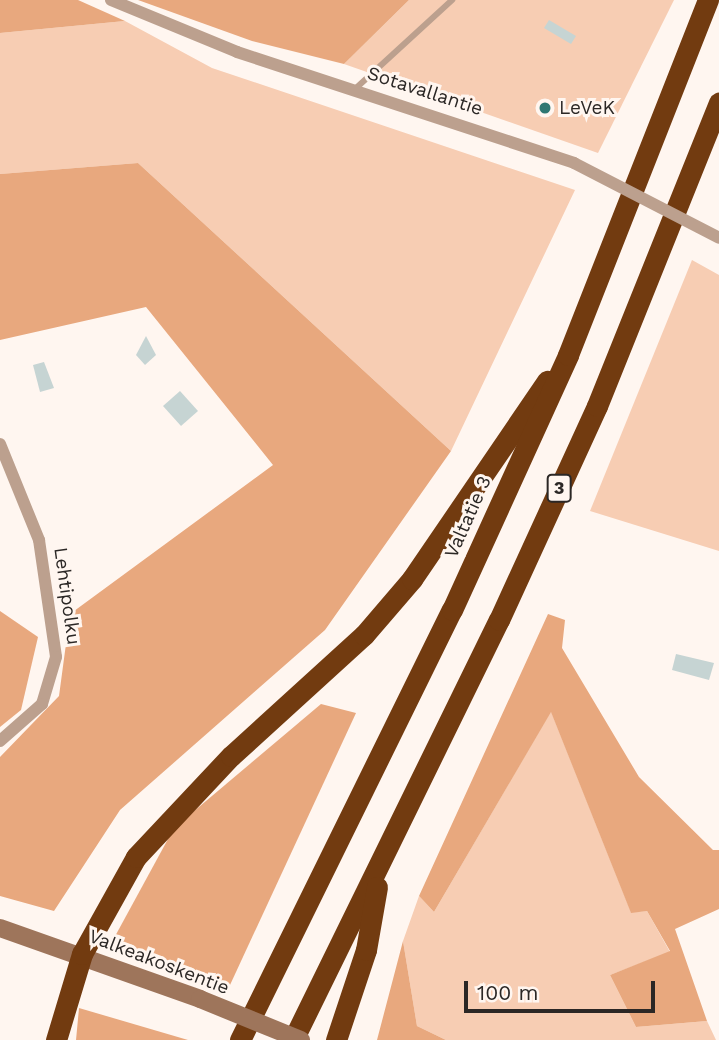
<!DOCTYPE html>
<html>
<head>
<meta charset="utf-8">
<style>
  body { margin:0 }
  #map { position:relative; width:719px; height:1040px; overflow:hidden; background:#fff6f0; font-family:"Work Sans",sans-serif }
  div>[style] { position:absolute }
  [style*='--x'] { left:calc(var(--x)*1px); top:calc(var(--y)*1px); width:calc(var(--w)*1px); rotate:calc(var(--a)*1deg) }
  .green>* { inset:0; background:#f7cdb3 }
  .forest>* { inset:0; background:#e8a87e }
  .building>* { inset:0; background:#c6d4d3 }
  .lane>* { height:6px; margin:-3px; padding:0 3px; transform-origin:3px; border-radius:3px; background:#bca08e }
  .street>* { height:12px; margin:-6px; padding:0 6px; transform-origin:6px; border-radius:6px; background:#bca08e }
  .secondary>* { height:18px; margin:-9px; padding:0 9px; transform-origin:9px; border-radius:9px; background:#9e755b }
  .highway>* { height:21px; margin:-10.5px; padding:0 10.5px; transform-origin:10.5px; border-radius:10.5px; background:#723b10 }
  .street-bridge>* { height:12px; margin:-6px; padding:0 6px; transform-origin:6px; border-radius:6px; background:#bca08e }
  .secondary-bridge>* { height:18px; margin:-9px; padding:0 9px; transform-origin:9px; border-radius:9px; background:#9e755b }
  .dots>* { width:19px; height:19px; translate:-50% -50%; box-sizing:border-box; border:4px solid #fff6f0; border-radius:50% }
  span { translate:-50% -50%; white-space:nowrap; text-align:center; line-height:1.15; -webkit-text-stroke:6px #fff6f0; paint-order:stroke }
  .shield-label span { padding:2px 5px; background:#fff6f0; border:2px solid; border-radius:5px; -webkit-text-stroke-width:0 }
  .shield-label { font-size:18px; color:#2b2725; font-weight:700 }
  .street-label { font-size:19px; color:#2b2725 }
  .poi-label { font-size:19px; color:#2b2725 }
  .left { translate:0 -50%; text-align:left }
  .scale { position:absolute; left:464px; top:981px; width:191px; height:32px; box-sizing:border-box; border:4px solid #2b2725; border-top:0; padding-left:9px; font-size:21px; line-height:24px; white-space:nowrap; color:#2b2725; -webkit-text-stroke:5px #fff6f0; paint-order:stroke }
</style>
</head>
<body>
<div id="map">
  <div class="green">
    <div style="clip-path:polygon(409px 0,674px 0,598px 153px,344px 64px)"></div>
    <div style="clip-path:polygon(125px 21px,212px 68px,575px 190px,451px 451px,138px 163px,0 174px,0 33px)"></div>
    <div style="clip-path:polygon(692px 260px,719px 275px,719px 551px,590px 511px)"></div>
    <div style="clip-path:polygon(551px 711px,631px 912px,647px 911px,670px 952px,610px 975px,636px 1027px,707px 1021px,716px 1040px,446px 1040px,417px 1026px,403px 941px,419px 896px,434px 912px)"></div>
  </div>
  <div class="forest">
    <div style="clip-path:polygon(0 0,78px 0,125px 21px,0 33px)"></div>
    <div style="clip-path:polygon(138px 0,409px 0,344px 64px,252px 41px)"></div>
    <div style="clip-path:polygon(138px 163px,451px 451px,325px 630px,120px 810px,54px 911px,0 896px,0 757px,59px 696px,70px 614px,273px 465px,146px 307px,0 340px,0 174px)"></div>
    <div style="clip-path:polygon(0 611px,38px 637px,21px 710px,0 727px)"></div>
    <div style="clip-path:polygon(548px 614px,565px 620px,562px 648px,639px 777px,713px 850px,719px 850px,719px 909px,675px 929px,707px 1021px,636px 1027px,610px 975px,670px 951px,647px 911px,631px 913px,551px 712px,434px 912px,419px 896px)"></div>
    <div style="clip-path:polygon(321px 704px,356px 713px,230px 985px,113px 940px,174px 828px)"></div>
    <div style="clip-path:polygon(403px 941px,417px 1026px,446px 1040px,377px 1040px)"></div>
    <div style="clip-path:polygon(79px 1008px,188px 1040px,76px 1040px)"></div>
  </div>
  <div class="building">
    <div style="clip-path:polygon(549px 20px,576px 36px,571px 44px,544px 28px)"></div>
    <div style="clip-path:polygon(146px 336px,156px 355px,145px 365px,136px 355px)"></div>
    <div style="clip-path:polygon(44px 362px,54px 388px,40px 392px,33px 365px)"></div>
    <div style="clip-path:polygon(180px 391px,198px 411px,181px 426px,163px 406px)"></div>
    <div style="clip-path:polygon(676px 654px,714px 663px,709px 680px,672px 670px)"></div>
  </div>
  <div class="lane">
    <div style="--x:355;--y:89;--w:132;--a:-42.5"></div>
  </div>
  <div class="street">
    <div style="--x:111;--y:0;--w:136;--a:22.4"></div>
    <div style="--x:237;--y:52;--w:355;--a:18.2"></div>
    <div style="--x:0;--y:444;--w:104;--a:67.9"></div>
    <div style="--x:39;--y:540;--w:118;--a:81.7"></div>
    <div style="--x:56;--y:657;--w:49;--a:106.6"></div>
    <div style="--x:42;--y:704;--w:56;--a:138.6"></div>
  </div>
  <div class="secondary">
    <div style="--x:0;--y:928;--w:212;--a:19.5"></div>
  </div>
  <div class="highway">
    <div style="--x:56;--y:1040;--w:90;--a:-73.2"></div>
    <div style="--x:82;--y:954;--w:111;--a:-60.9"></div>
    <div style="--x:136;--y:857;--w:139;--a:-46.8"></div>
    <div style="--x:231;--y:756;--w:180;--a:-42.3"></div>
    <div style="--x:364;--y:635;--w:74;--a:-49.4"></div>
    <div style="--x:412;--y:579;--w:240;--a:-55.7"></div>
    <div style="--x:240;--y:1040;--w:479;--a:-63.8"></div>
    <div style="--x:452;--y:610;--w:280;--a:-65.5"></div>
    <div style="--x:568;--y:355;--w:382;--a:-68.5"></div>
    <div style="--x:293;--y:1040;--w:468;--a:-63.9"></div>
    <div style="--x:499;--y:620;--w:235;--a:-65.4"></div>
    <div style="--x:597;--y:406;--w:327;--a:-68.1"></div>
    <div style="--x:336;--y:1040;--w:95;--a:-71.6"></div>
    <div style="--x:366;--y:950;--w:64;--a:-80.1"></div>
  </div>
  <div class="street-bridge">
    <div style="--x:574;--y:163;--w:163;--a:27.3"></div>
  </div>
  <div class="secondary-bridge">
    <div style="--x:200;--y:999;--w:109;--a:22.1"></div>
  </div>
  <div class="dots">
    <div style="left:545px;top:108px;background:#2f7772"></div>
  </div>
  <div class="shield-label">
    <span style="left:559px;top:488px">3</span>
  </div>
  <div class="street-label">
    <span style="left:425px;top:91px;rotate:18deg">Sotavallantie</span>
    <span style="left:468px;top:517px;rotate:-66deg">Valtatie 3</span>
    <span style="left:67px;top:596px;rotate:82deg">Lehtipolku</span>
    <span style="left:159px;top:962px;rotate:21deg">Valkeakoskentie</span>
  </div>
  <div class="poi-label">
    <span class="left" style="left:559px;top:108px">LeVeK</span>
  </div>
  <div class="scale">100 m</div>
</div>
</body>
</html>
